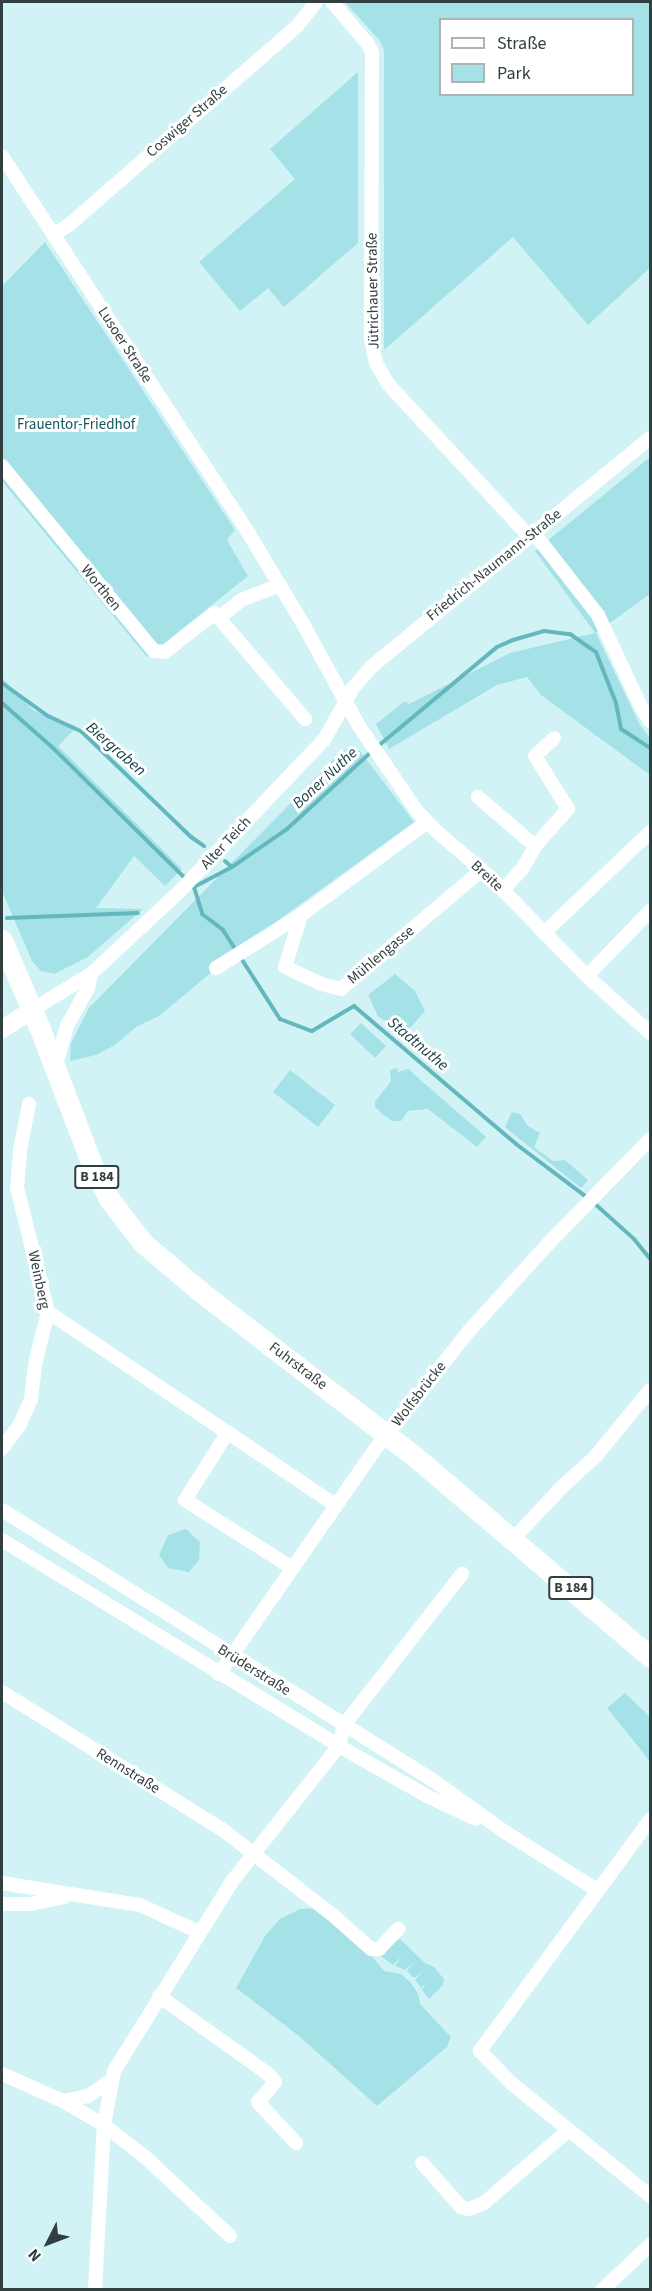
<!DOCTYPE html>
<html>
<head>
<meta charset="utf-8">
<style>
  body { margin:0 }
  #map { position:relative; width:652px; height:2291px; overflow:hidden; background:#d2f3f6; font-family:"Source Sans 3",sans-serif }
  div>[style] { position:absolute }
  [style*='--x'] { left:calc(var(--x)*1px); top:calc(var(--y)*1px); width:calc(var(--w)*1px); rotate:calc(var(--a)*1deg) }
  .green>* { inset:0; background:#a4e2e7 }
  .stream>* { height:4px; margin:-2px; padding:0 2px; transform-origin:2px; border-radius:2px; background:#65b7be }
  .street>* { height:14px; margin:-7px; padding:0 7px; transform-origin:7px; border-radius:7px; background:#fff }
  .secondary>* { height:18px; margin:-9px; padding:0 9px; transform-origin:9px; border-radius:9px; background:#fff }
  .primary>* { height:21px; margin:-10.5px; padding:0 10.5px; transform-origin:10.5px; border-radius:10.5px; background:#fff }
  span { translate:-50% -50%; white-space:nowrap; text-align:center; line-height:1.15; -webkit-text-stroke:6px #fff; paint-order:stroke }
  .shield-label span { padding:2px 4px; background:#fff; border:2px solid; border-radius:4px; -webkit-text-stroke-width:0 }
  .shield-label { font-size:14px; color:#323f40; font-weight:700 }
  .street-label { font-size:15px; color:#323f40 }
  .park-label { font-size:15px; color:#12595e }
  .water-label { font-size:16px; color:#1c4346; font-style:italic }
  .frame { position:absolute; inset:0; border:3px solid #323f40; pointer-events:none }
  .legend { position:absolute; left:439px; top:18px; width:195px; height:78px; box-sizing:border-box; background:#fff; border:2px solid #adb2b3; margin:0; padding:8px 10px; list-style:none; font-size:18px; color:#323f40 }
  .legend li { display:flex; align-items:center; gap:12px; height:30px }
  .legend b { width:30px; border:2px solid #adb2b3 }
  .north { position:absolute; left:18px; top:2213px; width:60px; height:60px; -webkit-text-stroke:4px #fff; paint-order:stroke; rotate:228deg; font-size:16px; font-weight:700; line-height:24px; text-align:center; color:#323f40 }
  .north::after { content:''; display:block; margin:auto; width:21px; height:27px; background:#323f40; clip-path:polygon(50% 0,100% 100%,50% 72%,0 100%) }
</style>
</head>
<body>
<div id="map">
  <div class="green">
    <div style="clip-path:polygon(evenodd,345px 2px,650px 2px,650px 268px,588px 325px,513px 237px,384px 350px,384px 50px,380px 41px,345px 2px,440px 20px,632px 20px,632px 94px,440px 94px,440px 20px)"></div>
    <div style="clip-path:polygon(358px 72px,358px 243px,284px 307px,268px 288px,240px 311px,199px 262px,295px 179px,270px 149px)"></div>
    <div style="clip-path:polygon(45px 242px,235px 530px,227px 540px,248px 576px,147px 657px,2px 481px,2px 286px)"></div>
    <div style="clip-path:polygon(650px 457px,650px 594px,596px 633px,639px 723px,650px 739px,650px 775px,541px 695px,527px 677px,497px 685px,389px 749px,376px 724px,405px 701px,409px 704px,510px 653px,595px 633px,535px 551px)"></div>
    <div style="clip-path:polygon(2px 678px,33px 710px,74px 730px,58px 746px,182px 869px,165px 886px,134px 856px,96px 908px,143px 909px,88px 957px,54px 974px,41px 971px,32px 961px,2px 891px)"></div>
    <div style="clip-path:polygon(350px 748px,360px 751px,414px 822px,244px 945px,159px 1016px,136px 1027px,115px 1045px,96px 1055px,70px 1061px,71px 1043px,89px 1008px,342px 751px)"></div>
    <div style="clip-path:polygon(395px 974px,415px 991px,425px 1011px,410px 1028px,396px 1030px,378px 1016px,368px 995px)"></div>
    <div style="clip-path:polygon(361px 1023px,386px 1046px,375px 1058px,350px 1034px)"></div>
    <div style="clip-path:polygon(397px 1068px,398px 1072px,408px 1069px,486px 1137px,477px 1147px,428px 1109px,408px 1111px,401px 1121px,392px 1121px,384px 1115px,375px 1107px,375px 1102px,391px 1081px,390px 1070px)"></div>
    <div style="clip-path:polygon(290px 1070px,335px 1105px,318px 1127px,273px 1092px)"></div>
    <div style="clip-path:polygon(512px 1112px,520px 1114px,528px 1126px,540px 1133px,534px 1147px,553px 1161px,565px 1160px,588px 1180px,581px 1188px,505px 1127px)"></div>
    <div style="clip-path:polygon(186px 1529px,200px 1542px,199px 1560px,189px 1572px,168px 1568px,159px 1555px,168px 1535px)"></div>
    <div style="clip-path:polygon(625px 1693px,650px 1717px,649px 1760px,607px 1708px)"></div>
    <div style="clip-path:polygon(316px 1908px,369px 1953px,384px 1971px,401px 1974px,411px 1983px,418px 1994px,420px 2004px,451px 2037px,447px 2047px,377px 2106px,299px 2036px,236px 1988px,265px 1936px,280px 1919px,300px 1909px)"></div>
    <div style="clip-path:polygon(400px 1939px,425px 1963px,434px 1967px,444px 1979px,443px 1985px,429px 1999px,422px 1990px,426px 1983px,421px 1988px,415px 1980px,422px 1972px,414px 1978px,407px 1971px,413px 1963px,405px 1970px,395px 1966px,402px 1956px,393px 1965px,379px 1955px,395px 1940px)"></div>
  </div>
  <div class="stream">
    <div style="--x:2;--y:683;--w:57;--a:35.7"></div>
    <div style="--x:48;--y:716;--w:38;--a:25"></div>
    <div style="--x:82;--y:732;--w:151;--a:43.9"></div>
    <div style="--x:191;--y:837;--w:16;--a:35"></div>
    <div style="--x:2;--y:703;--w:65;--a:41.3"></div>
    <div style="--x:51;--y:746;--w:201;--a:44.6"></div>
    <div style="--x:194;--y:887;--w:28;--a:73"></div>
    <div style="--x:202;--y:914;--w:26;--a:37"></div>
    <div style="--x:223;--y:930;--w:106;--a:57.4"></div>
    <div style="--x:280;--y:1019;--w:34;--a:21"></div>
    <div style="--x:312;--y:1031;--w:49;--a:-30.8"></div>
    <div style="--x:354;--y:1006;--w:213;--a:40.4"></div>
    <div style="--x:516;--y:1144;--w:90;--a:36.9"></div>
    <div style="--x:377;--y:747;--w:156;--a:-39.8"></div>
    <div style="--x:497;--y:647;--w:17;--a:-24"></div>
    <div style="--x:513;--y:640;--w:32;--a:-16"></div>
    <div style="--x:544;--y:631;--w:26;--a:7"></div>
    <div style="--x:570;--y:634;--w:32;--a:35"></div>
    <div style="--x:596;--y:652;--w:55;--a:68.6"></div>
    <div style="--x:616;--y:703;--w:26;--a:79"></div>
    <div style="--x:621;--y:729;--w:35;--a:33"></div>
    <div style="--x:225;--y:861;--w:9;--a:41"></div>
    <div style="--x:194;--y:887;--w:43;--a:-27.8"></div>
    <div style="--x:232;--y:867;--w:67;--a:-34.6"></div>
    <div style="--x:287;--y:829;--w:114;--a:-42.5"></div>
    <div style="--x:7;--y:918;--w:131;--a:-2.2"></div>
    <div style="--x:594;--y:1203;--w:54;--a:42"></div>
    <div style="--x:634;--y:1239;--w:26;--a:51"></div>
  </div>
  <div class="street">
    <div style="--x:332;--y:2;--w:54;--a:49.5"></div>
    <div style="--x:367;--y:43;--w:10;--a:61"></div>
    <div style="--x:372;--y:52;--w:286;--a:90.2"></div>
    <div style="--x:371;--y:338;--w:25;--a:79"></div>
    <div style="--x:376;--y:363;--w:24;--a:60"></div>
    <div style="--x:388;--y:384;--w:207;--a:47.2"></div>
    <div style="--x:2;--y:156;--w:452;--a:56.8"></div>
    <div style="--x:249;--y:534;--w:105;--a:59"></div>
    <div style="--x:303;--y:624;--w:116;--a:61.2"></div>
    <div style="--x:359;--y:726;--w:103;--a:55.7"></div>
    <div style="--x:417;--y:811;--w:28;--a:46"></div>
    <div style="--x:436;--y:831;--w:71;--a:40.4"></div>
    <div style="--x:490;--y:877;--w:139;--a:45.6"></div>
    <div style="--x:587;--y:976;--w:85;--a:42.1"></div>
    <div style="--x:53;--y:235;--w:19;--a:-32"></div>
    <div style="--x:69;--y:225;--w:304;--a:-41.1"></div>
    <div style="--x:298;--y:25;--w:29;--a:-52"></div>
    <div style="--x:2;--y:466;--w:239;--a:50.6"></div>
    <div style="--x:154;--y:651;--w:11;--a:5"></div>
    <div style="--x:165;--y:652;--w:63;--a:-38"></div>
    <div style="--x:215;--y:613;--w:6;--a:51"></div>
    <div style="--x:219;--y:618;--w:28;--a:-39"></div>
    <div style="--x:241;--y:600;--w:42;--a:-21"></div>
    <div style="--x:534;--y:533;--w:104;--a:52"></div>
    <div style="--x:598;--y:615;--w:102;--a:64.9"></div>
    <div style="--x:641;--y:707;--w:17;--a:57"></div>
    <div style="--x:219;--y:618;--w:133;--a:49.6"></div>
    <div style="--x:478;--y:797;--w:75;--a:40.7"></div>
    <div style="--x:503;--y:890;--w:30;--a:-48"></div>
    <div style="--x:523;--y:868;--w:25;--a:-61"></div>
    <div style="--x:535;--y:846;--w:50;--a:-48.3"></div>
    <div style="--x:568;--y:809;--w:62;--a:-121.9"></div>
    <div style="--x:535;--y:756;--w:26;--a:-43"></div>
    <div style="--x:301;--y:915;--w:54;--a:107.1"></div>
    <div style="--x:285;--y:967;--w:40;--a:25"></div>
    <div style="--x:321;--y:984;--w:21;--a:14"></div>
    <div style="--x:341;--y:989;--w:185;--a:-40.2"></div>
    <div style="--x:544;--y:933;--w:146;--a:-43.6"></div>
    <div style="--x:216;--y:968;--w:100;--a:-31.9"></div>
    <div style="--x:301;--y:915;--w:157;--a:-36.4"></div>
    <div style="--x:587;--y:976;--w:91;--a:-45.9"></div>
    <div style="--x:32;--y:1010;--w:69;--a:-31.4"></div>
    <div style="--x:91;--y:974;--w:120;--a:-43"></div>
    <div style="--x:179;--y:892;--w:210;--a:-46.4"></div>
    <div style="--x:324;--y:740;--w:60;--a:-60.9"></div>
    <div style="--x:353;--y:688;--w:28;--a:-49"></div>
    <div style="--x:371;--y:667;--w:361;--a:-39.4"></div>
    <div style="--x:55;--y:1069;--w:45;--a:-74.4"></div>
    <div style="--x:67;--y:1026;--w:43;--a:-61.1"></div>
    <div style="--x:88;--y:988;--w:14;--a:-78"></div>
    <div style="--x:48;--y:1312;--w:346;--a:33.9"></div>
    <div style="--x:228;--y:1432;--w:80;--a:122.3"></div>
    <div style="--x:185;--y:1500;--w:127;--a:32.4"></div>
    <div style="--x:2;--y:1449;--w:31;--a:-54"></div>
    <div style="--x:20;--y:1424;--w:27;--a:-66"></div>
    <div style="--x:31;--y:1399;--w:39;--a:-83"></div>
    <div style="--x:36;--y:1360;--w:49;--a:-76"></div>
    <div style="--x:48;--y:1312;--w:128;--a:-104"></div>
    <div style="--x:17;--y:1188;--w:38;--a:-85"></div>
    <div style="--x:20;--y:1150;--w:47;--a:-78.9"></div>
    <div style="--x:2;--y:1510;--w:510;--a:32.1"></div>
    <div style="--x:434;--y:1781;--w:87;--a:35.7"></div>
    <div style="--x:505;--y:1832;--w:109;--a:32.2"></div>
    <div style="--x:514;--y:1538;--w:73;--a:-46.7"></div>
    <div style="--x:564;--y:1485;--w:42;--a:-42.1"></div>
    <div style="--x:595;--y:1457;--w:87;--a:-50.6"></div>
    <div style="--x:2;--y:1540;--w:395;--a:31.4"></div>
    <div style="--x:339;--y:1746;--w:101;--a:29.6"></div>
    <div style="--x:427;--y:1796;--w:54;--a:25.1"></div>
    <div style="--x:219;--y:1674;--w:277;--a:-55.2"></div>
    <div style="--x:377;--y:1447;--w:148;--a:-51.6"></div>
    <div style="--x:469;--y:1331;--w:118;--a:-47.8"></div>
    <div style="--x:548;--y:1244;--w:146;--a:-45.8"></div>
    <div style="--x:2;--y:1692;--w:261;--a:32"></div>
    <div style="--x:223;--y:1830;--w:142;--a:37.8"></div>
    <div style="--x:335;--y:1917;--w:48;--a:41.6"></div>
    <div style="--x:371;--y:1949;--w:8;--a:0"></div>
    <div style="--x:379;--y:1949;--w:28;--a:-46"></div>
    <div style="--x:650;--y:1820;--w:287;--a:126.4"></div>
    <div style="--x:480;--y:2051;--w:45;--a:45.9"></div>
    <div style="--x:511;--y:2083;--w:179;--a:39.1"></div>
    <div style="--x:2;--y:1883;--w:140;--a:9.1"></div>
    <div style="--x:140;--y:1905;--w:65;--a:24.6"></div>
    <div style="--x:2;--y:1904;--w:29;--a:0"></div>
    <div style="--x:31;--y:1904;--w:34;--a:-12"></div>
    <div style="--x:159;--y:1996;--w:133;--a:35.5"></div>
    <div style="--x:267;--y:2073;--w:12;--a:48"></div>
    <div style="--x:275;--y:2082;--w:26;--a:130"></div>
    <div style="--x:258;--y:2102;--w:56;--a:47.2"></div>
    <div style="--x:2;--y:2074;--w:67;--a:23.9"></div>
    <div style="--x:63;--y:2101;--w:48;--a:30.3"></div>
    <div style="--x:104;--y:2125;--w:52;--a:38"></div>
    <div style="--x:145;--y:2157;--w:116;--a:42.9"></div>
    <div style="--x:63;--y:2101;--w:25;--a:-11"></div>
    <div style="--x:88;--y:2096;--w:27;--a:-34"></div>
    <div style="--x:422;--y:2163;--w:59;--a:48.4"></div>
    <div style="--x:461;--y:2207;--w:8;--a:14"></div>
    <div style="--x:469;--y:2209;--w:16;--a:-22"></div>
    <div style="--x:484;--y:2203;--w:112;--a:-40.7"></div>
    <div style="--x:95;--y:2290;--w:165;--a:-86.9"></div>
    <div style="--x:104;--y:2125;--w:55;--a:-79.5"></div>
    <div style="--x:114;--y:2071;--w:225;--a:-58.1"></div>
    <div style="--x:233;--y:1880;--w:171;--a:-51.7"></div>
    <div style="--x:339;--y:1746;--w:22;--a:-77"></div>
    <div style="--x:344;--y:1725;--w:192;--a:-52"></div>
    <div style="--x:602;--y:2290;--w:66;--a:-43.2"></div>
  </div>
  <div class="secondary">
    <div style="--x:2;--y:1029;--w:36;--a:-32"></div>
  </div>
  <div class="primary">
    <div style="--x:2;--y:940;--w:97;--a:66.9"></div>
    <div style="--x:40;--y:1029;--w:148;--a:69"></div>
    <div style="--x:93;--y:1167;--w:37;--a:63"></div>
    <div style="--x:110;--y:1200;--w:54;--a:52.5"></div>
    <div style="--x:143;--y:1243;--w:76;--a:40.2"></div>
    <div style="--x:201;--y:1292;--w:267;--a:37.6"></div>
    <div style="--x:413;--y:1455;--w:311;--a:40.4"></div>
  </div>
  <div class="shield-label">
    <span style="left:97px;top:1177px">B 184</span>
    <span style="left:571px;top:1588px">B 184</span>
  </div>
  <div class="street-label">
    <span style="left:187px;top:121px;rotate:-41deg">Coswiger Straße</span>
    <span style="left:373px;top:291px;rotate:-91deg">Jütrichauer Straße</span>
    <span style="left:125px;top:345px;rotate:57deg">Lusoer Straße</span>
    <span style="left:494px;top:565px;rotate:-39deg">Friedrich-Naumann-Straße</span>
    <span style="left:101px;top:588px;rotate:51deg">Worthen</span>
    <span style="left:226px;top:843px;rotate:-47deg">Alter Teich</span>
    <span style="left:487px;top:876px;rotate:43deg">Breite</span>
    <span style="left:381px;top:955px;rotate:-40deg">Mühlengasse</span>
    <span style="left:39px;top:1280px;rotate:78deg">Weinberg</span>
    <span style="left:298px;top:1366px;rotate:37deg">Fuhrstraße</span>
    <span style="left:419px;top:1394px;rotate:-52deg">Wolfsbrücke</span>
    <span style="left:254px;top:1670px;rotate:32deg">Brüderstraße</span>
    <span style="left:128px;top:1771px;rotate:32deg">Rennstraße</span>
  </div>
  <div class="park-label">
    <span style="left:76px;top:425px">Frauentor-Friedhof</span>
  </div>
  <div class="water-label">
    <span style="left:116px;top:749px;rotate:41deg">Biergraben</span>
    <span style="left:325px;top:778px;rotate:-43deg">Boner Nuthe</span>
    <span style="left:418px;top:1044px;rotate:40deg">Stadtnuthe</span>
  </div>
  <div class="frame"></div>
  <ul class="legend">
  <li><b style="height:8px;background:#fff"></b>Straße</li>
  <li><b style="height:16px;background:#a4e2e7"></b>Park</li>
  </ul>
  <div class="north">N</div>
</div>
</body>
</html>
